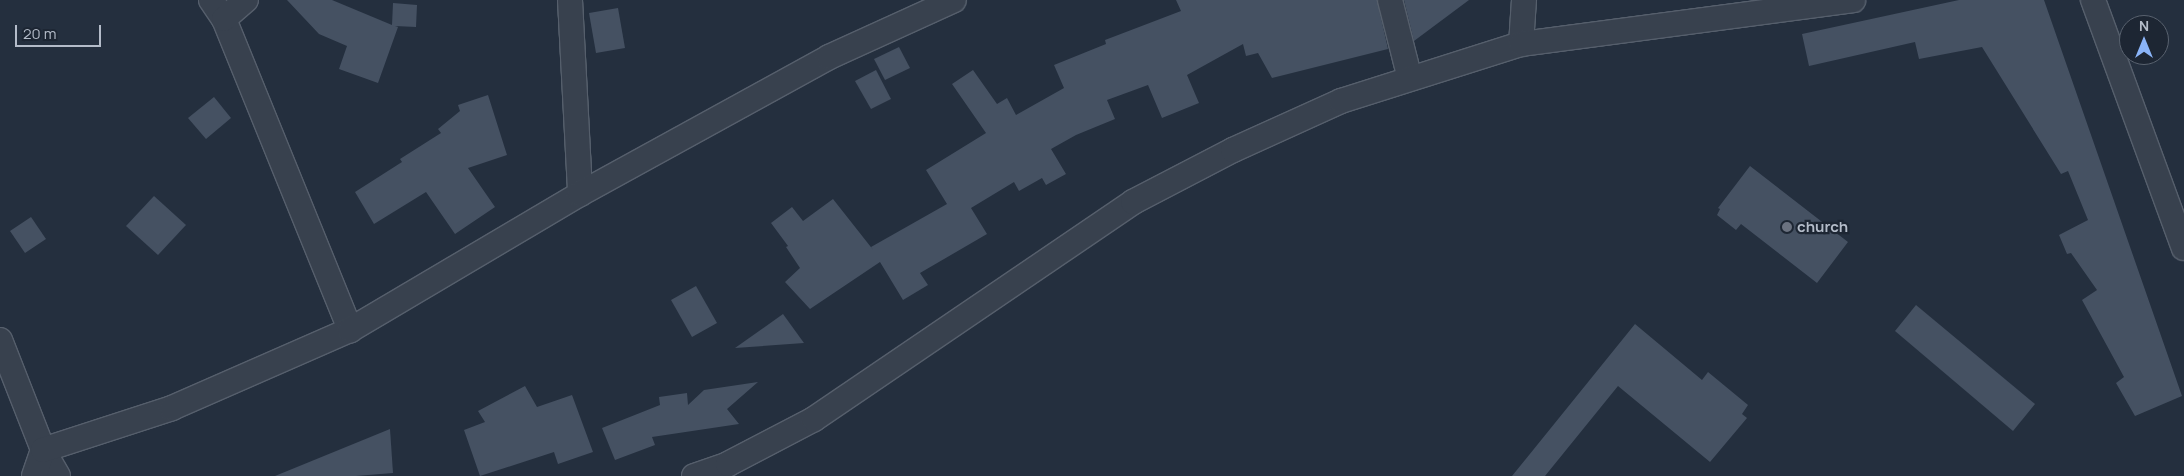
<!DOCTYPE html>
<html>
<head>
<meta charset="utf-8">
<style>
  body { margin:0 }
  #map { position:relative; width:2184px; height:476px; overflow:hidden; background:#242f3e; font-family:Manrope,sans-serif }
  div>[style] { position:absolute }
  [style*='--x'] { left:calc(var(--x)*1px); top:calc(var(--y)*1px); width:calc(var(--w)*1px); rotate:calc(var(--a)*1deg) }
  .building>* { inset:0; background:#455162 }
  .roads { filter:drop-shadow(1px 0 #565f6c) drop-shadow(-1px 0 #565f6c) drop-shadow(0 1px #565f6c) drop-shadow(0 -1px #565f6c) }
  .street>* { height:24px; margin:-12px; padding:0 12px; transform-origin:12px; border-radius:12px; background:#38414e }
  .dots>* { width:14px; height:14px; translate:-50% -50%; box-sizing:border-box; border:2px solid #1d2633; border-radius:50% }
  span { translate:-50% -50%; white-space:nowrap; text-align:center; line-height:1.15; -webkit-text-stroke:4.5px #1d2633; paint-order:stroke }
  .poi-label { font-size:15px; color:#b4bcc9; font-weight:700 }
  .left { translate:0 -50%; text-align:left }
  .north { position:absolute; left:2119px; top:15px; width:50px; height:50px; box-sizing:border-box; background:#1d2633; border:1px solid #59626f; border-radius:50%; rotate:0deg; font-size:14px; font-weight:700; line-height:20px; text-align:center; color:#b4bcc9 }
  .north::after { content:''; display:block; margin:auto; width:18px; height:22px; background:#8ab4f8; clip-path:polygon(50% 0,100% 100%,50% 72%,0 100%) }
  .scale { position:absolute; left:15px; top:25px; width:86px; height:22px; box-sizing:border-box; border:2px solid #b4bcc9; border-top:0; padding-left:6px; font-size:15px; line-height:18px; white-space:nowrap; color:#b4bcc9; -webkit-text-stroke:4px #1d2633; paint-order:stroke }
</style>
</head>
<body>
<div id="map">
  <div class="building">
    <div style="clip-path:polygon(287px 0,332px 0,392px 25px,393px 3px,417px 5px,416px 27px,395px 26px,398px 27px,378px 83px,339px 69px,347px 46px,319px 34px)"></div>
    <div style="clip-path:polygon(1176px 0,1377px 0,1388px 49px,1272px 78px,1258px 53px,1246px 56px,1243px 44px,1187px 75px,1199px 103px,1162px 118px,1148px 85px,1107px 100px,1115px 119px,1076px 135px,1051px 149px,1066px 174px,1046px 185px,1042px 178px,1019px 191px,1014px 182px,971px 208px,987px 234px,920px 273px,928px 285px,903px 300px,880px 262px,810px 309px,785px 282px,800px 268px,786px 247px,788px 246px,771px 223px,792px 207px,803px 221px,833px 199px,874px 251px,871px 247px,947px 204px,926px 170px,986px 133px,952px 84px,973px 70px,997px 104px,1007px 98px,1016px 115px,1064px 88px,1054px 65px,1106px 44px,1105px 40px,1181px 11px)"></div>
    <div style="clip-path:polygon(1404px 0,1469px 0,1414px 41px)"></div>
    <div style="clip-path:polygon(1959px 0,2044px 0,2182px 396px,2135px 416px,2116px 383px,2124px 377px,2082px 300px,2097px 290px,2071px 253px,2067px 254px,2059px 235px,2088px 220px,2068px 171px,2061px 174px,1982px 47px,1919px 59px,1915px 42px,1809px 66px,1802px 34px)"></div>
    <div style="clip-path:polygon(618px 8px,625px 48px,596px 53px,589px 13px)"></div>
    <div style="clip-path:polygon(899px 47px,910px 68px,885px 80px,874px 59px)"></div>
    <div style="clip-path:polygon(876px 70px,891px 99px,871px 109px,855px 81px)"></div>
    <div style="clip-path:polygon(488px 95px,507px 155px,468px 168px,495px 207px,455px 234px,426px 192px,374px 224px,355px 192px,402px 162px,400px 159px,441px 133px,438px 129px,460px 111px,458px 105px)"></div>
    <div style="clip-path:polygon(214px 97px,231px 118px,206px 139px,188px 118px)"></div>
    <div style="clip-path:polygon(1750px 166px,1848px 242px,1817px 283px,1741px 224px,1736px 230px,1717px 215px,1720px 209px,1718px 208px)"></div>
    <div style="clip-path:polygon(154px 196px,186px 225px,158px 255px,126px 226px)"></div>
    <div style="clip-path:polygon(31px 217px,46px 239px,25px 253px,10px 231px)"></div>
    <div style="clip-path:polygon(696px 286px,717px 323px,692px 337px,671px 300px)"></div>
    <div style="clip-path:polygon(1916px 305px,2035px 404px,2013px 431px,1895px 331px)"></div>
    <div style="clip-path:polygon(783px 314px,804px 343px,735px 348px)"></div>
    <div style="clip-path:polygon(1635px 324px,1702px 380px,1708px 372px,1748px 405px,1742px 414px,1747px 418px,1710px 462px,1618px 386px,1545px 476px,1512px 476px)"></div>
    <div style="clip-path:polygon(758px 382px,727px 409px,739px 424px,652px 437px,655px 445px,615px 460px,602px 428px,660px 405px,659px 397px,687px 393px,688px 405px,704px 390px)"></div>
    <div style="clip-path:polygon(525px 386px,537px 407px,572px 395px,593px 452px,558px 464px,554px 452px,480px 476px,464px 430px,485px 422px,478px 411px)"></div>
    <div style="clip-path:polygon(390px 429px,393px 473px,356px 476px,275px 476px)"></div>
  </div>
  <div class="roads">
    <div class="street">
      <div style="--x:211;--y:0;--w:23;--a:56"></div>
      <div style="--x:224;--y:19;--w:336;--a:67.9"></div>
      <div style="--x:570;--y:0;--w:194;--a:87"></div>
      <div style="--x:1390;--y:0;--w:81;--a:75.8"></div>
      <div style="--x:2093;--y:0;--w:264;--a:69.9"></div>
      <div style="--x:224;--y:19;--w:29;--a:-41"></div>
      <div style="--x:1521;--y:44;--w:44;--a:-86.1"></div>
      <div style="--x:0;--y:340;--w:118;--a:68.6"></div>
      <div style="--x:43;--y:450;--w:30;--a:60"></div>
      <div style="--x:34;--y:476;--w:28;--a:-71"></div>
      <div style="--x:43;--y:450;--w:136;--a:-18"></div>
      <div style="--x:172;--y:408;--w:194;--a:-23.7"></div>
      <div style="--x:350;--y:330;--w:267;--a:-30.6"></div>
      <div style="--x:580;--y:194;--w:284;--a:-28.8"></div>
      <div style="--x:829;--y:57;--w:137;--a:-24.5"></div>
      <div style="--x:694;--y:476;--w:36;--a:-19"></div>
      <div style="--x:728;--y:464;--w:97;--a:-27.6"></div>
      <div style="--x:814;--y:419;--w:386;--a:-34.2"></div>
      <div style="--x:1133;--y:202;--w:113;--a:-27.5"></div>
      <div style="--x:1233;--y:150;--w:119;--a:-24.4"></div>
      <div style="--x:1341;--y:101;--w:189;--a:-17.6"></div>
      <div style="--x:1521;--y:44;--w:335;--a:-7.5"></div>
    </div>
  </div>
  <div class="dots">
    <div style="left:1787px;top:227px;background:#6b7280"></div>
  </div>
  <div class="poi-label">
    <span class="left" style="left:1797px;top:227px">church</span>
  </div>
  <div class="north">N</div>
  <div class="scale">20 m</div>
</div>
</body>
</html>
